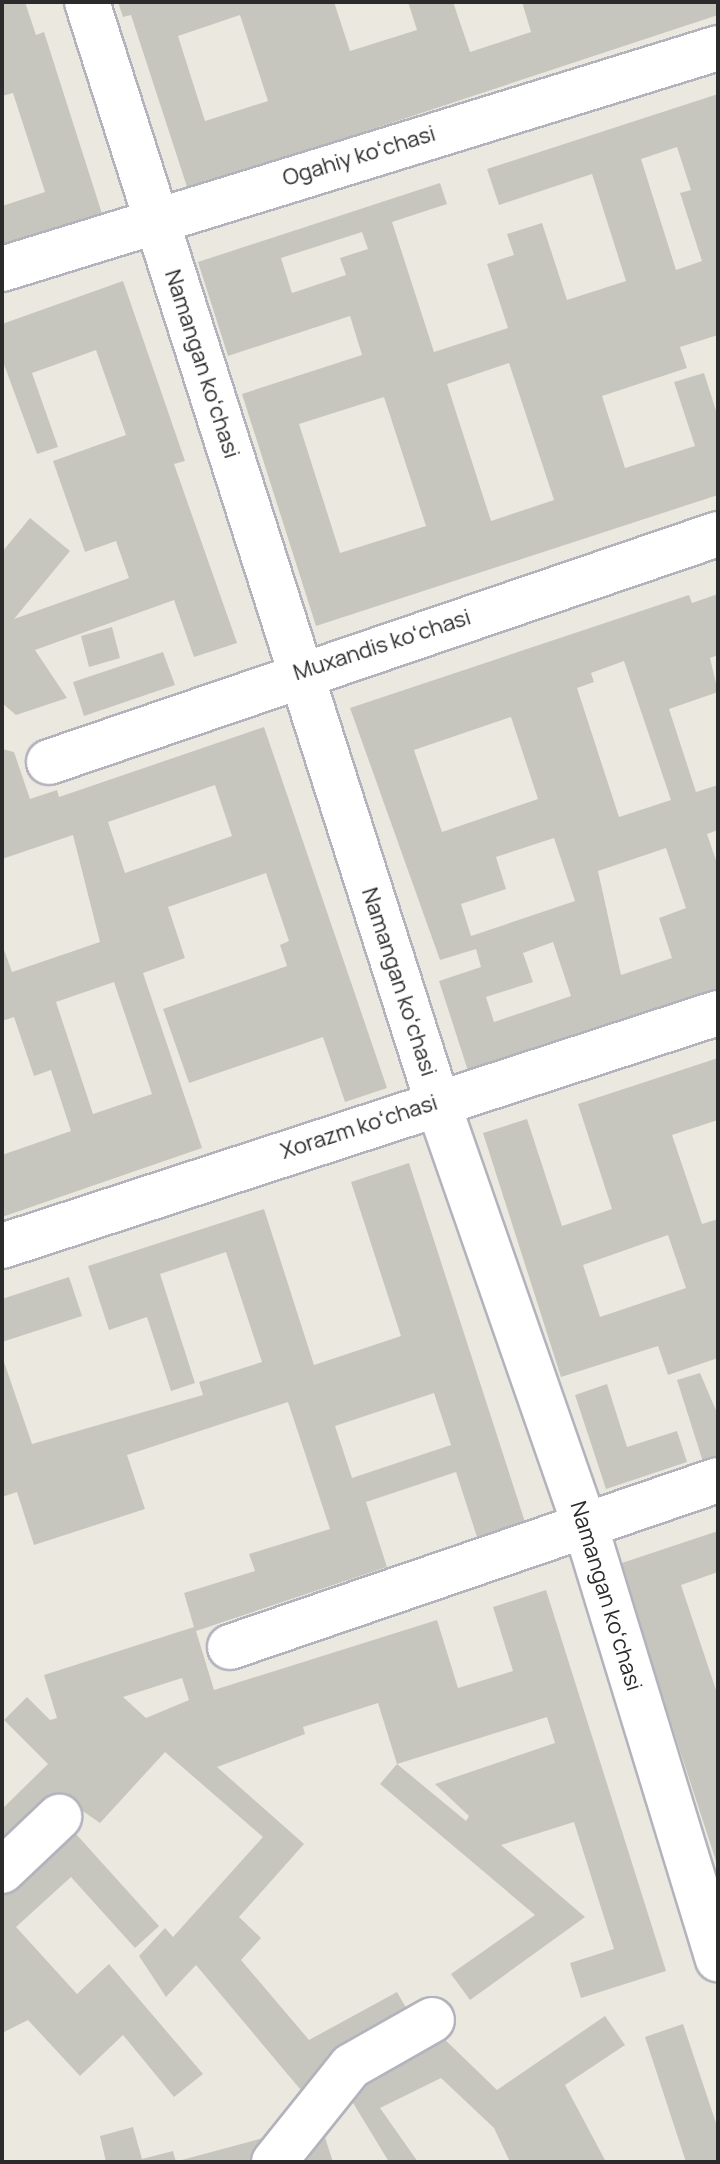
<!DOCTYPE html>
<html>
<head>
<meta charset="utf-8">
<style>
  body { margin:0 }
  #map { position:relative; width:720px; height:2164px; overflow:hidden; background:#ebe8df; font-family:Manrope,sans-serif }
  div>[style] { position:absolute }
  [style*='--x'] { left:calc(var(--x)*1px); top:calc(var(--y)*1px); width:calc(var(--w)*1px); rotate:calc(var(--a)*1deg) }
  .building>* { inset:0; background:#c7c6be }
  .roads { filter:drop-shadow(2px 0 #b3b3bd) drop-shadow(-2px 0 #b3b3bd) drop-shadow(0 2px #b3b3bd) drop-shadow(0 -2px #b3b3bd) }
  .minor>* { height:44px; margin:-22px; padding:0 22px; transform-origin:22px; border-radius:22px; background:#fff }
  span { translate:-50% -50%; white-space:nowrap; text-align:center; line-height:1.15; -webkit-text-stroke:7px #fff; paint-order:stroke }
  .street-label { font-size:22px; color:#2b2b2b }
  .frame { position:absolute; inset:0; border:4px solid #2b2b2b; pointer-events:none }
</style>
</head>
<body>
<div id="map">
  <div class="building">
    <div style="clip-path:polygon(2px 2px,25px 2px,36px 35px,44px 32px,104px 220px,2px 253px,2px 206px,45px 192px,13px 93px,2px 96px)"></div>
    <div style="clip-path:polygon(evenodd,118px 2px,334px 2px,350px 51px,417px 30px,408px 2px,453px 2px,470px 52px,531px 32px,522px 2px,718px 2px,718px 15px,188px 190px,131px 15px,123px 17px,118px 2px,240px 15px,268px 101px,205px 121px,178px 36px,240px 15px)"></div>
    <div style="clip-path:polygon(evenodd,718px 94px,718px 335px,680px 347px,687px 368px,602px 396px,625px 468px,695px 446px,674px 382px,704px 373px,718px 417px,718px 495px,316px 626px,242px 394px,362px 355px,350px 316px,228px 356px,198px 262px,440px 183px,447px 204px,392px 222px,434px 352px,508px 328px,487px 264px,514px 255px,507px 234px,542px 223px,567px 300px,626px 281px,592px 174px,499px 205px,487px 169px,718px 94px,677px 147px,691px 190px,680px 193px,702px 261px,676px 270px,641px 159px,677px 147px,718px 94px,362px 232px,368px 249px,340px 258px,346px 275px,292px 293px,281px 258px,362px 232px,718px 94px,509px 363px,554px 500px,491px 521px,447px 384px,509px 363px,718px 94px,384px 397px,426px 526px,340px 553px,299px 424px,384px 397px)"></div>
    <div style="clip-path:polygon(123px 281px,185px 461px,174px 464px,237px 643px,194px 657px,174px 600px,35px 650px,67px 698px,16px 715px,2px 703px,2px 552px,30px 518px,70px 551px,14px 619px,129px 578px,116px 541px,85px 552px,53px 461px,126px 435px,96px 350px,32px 373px,58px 447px,37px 454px,2px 359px,2px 324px)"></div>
    <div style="clip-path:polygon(evenodd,718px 594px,718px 655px,710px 658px,718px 692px,669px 709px,696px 792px,718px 785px,718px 830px,707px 834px,718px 866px,718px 990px,469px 1074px,439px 981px,481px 967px,476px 949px,440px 960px,350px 708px,689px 595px,692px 603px,718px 594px,624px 661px,671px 800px,619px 817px,577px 688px,594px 682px,591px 673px,624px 661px,718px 594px,511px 717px,538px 799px,442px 832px,414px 750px,511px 717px,718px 594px,554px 838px,575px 901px,471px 936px,461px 904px,506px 889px,496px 857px,554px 838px,718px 594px,666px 848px,686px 908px,659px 918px,672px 958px,621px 975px,598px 871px,666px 848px,718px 594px,553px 942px,571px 996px,494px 1022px,486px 997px,533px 982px,523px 953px,553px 942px)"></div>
    <div style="clip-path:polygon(112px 627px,120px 658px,89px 667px,81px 636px)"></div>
    <div style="clip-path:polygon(163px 652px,175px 685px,84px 716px,73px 682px)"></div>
    <div style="clip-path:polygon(evenodd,264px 727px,387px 1088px,345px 1102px,323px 1037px,189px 1083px,163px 1009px,287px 966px,280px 945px,289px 941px,266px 873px,168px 907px,185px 958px,143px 973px,202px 1148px,2px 1217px,2px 1155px,71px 1131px,51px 1070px,34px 1076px,14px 1017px,2px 1021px,2px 944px,12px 972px,100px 942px,73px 835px,2px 859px,2px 749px,14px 752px,30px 799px,57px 790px,59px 797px,264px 727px,215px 785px,232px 836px,125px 873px,108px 822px,215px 785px,264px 727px,114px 982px,152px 1094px,93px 1114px,56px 1002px,114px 982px)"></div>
    <div style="clip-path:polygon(evenodd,718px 1058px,718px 1120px,672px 1135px,702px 1224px,718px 1219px,718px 1358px,668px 1375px,658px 1346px,561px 1377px,483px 1133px,527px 1119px,562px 1226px,612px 1209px,578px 1104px,718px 1058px,668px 1235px,686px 1288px,600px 1317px,583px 1265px,668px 1235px)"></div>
    <div style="clip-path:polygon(evenodd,409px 1163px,525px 1522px,477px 1537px,456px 1472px,366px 1502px,387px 1567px,196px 1631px,214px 1690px,437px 1620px,458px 1688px,513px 1671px,493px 1607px,546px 1590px,666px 1971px,581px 1998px,570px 1963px,614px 1949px,574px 1822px,501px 1845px,585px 1917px,470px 2000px,451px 1974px,535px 1915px,380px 1784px,397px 1764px,466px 1821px,469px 1816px,435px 1784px,555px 1743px,547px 1717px,397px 1764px,378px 1703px,303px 1727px,305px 1734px,217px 1767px,304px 1844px,239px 1917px,261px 1938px,241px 1960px,309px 2040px,397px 1992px,416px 2025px,300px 2089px,196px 1965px,166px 1997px,139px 1956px,165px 1928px,173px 1937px,263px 1837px,165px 1752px,100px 1823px,67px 1800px,2px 1864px,2px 1809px,48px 1764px,4px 1720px,27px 1697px,50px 1720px,57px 1718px,44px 1675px,194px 1627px,184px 1593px,255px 1571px,249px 1554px,330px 1529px,288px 1402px,127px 1455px,145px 1509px,34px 1545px,17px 1492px,2px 1497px,2px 1356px,32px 1444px,203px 1395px,199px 1382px,262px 1362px,226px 1252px,160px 1274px,195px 1383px,171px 1391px,147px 1317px,109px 1330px,88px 1266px,264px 1209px,314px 1365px,401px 1336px,351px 1182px,409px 1163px,434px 1393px,451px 1445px,352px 1478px,335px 1426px,434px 1393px,409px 1163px,182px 1678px,189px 1700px,146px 1718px,123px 1697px,182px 1678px)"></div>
    <div style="clip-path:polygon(69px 1277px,82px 1316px,2px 1342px,2px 1299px)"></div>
    <div style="clip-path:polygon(700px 1373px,718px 1415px,718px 1457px,703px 1462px,677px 1380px)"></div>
    <div style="clip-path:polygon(607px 1384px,627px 1447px,677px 1431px,687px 1462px,606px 1489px,575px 1395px)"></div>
    <div style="clip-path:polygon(718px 1531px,718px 1572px,681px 1585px,718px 1696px,717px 1864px,619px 1564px)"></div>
    <div style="clip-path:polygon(67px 1824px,159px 1926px,135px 1948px,71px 1877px,16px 1927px,77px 1994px,109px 1964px,203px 2074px,174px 2097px,123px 2035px,80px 2076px,28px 2020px,2px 2033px,2px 1883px)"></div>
    <div style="clip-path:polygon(605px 2016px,625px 2045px,565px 2085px,606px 2162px,510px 2162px,494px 2128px,441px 2078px,380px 2108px,418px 2162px,389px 2162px,347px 2093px,436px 2031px,497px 2090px)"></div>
    <div style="clip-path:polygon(683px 2024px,718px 2129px,718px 2162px,686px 2162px,645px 2037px)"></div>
    <div style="clip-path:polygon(321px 2125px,333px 2162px,286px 2162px)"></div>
    <div style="clip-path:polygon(133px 2127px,142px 2159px,173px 2151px,176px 2162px,106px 2162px,100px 2136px)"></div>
    <div style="clip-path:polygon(263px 2138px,270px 2162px,179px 2162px,178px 2161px)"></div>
  </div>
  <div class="roads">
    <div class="minor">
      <div style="--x:87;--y:2;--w:1153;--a:72.33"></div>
      <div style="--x:437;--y:1101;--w:452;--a:70.8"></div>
      <div style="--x:586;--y:1528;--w:451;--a:73"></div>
      <div style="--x:2;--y:269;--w:749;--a:-17.15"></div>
      <div style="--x:49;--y:762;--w:707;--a:-18.82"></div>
      <div style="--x:2;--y:1246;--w:753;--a:-18.03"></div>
      <div style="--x:230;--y:1647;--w:516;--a:-18.89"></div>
      <div style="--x:2;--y:1871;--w:79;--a:-43.5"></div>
      <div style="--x:274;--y:2162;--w:123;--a:-51.3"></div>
      <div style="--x:351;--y:2066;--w:93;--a:-29.6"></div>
    </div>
  </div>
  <div class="street-label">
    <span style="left:359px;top:156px;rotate:-17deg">Ogahiy koʻchasi</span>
    <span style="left:202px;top:364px;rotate:72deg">Namangan koʻchasi</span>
    <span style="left:382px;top:645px;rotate:-18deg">Muxandis koʻchasi</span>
    <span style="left:399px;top:982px;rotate:72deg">Namangan koʻchasi</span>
    <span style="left:359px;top:1127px;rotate:-18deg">Xorazm koʻchasi</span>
    <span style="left:606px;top:1596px;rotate:73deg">Namangan koʻchasi</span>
  </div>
  <div class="frame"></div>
</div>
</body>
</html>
